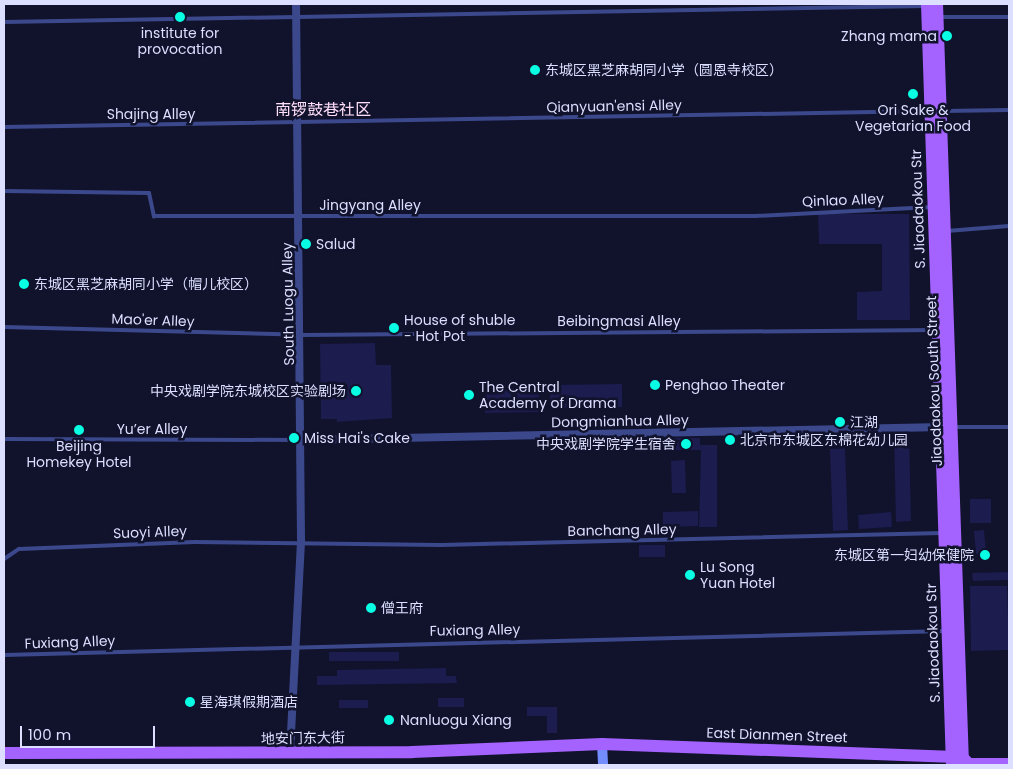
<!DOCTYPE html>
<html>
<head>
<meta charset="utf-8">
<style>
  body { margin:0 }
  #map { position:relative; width:1013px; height:769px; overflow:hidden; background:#11122c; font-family:Poppins,"Noto Sans SC",sans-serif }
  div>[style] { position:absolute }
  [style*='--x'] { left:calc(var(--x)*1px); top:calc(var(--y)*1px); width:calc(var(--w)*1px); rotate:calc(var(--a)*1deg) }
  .building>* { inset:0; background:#1c1c4e }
  .lane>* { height:4px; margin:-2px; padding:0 2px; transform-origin:2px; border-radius:2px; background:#3b498c }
  .street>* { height:8px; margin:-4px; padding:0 4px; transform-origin:4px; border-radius:4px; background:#3b498c }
  .secondary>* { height:10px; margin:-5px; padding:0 5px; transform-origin:5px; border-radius:5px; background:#738dff }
  .primary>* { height:12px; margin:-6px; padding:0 6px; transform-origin:6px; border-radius:6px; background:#a463ff }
  .dots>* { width:14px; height:14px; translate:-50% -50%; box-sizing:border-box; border:2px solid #11122c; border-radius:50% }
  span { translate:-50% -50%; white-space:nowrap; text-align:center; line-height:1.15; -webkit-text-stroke:5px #11122c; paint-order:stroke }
  .poi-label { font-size:14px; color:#dcdfff }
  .right { translate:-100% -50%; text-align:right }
  .left { translate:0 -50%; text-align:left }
  .street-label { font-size:14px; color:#dcdfff }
  .quarter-label { font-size:16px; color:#ffdefa }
  .frame { position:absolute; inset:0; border:5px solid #dcdfff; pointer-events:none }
  .scale { position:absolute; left:20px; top:726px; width:135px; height:22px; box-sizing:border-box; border:2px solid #dcdfff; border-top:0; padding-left:6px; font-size:15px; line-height:18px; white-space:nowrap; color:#dcdfff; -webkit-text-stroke:4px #11122c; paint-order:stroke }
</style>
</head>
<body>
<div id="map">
  <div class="building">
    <div style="clip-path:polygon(818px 214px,909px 214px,910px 320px,857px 320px,857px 292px,882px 291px,882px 244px,819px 244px)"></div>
    <div style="clip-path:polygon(375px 343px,376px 365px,391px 365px,392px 418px,337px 422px,337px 419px,321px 419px,320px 344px)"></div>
    <div style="clip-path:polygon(622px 384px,622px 407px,550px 408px,550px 385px)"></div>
    <div style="clip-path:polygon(539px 390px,539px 412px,485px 413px,485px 391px)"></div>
    <div style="clip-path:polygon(894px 433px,909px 433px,911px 521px,896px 522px)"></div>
    <div style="clip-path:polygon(848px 434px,884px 434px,884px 446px,848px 446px)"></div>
    <div style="clip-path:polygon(673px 438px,700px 438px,700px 445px,717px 445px,717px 527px,699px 527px,701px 450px,673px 450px)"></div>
    <div style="clip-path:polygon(845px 448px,848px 530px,833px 531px,830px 449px)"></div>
    <div style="clip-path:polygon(685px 460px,686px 493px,672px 493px,671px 461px)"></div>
    <div style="clip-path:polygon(970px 499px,991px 499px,991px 523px,970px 523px)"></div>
    <div style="clip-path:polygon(698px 511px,698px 526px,663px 527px,663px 512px)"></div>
    <div style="clip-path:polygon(891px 512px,892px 527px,859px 529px,858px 515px)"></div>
    <div style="clip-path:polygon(984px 530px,986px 553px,976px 554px,974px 531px)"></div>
    <div style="clip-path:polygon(639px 545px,665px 545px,665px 557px,639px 557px)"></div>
    <div style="clip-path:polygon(1009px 572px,1009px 580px,973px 581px,972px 573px)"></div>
    <div style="clip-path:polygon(970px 586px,1007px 586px,1009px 650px,971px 651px)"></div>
    <div style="clip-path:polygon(329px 652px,399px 652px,399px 661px,329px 661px)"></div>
    <div style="clip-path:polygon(446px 668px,446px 676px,456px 676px,457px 683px,317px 685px,317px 676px,337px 676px,337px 670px)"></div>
    <div style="clip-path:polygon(438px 698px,464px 698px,464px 707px,438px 707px)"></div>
    <div style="clip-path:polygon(339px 700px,368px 700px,368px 708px,339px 708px)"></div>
    <div style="clip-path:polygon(527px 707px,557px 707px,557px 733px,547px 733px,547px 716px,527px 716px)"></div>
  </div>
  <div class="lane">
    <div style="--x:939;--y:17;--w:70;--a:0"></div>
    <div style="--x:4;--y:22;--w:921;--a:-1"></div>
    <div style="--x:943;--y:111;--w:66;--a:-0.9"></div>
    <div style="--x:4;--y:127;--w:925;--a:-0.99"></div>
    <div style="--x:4;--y:191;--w:145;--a:0.8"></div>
    <div style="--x:149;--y:193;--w:24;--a:78"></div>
    <div style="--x:154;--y:216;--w:601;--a:0"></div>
    <div style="--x:755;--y:216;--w:177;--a:-2.9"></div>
    <div style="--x:947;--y:231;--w:62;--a:-4.6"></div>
    <div style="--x:4;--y:327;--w:298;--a:1.5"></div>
    <div style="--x:302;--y:335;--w:634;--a:-0.45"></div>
    <div style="--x:955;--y:427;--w:54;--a:0"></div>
    <div style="--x:4;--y:439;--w:297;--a:0.2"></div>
    <div style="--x:4;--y:559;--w:18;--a:-34"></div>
    <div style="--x:19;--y:549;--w:176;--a:-2.3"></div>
    <div style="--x:195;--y:542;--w:246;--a:0.7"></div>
    <div style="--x:441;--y:545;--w:501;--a:-1.37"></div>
    <div style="--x:4;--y:655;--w:942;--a:-1.46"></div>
  </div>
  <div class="street">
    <div style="--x:301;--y:440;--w:642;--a:-1.16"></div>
    <div style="--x:290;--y:752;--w:212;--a:-87"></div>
    <div style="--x:301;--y:540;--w:536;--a:-90.53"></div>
  </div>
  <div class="secondary">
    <div style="--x:602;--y:744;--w:21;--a:87"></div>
  </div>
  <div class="primary">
    <div style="--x:927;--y:4;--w:761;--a:88.12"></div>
    <div style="--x:937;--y:4;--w:761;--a:88.04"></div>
    <div style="--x:4;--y:753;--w:408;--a:-0.1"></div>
    <div style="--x:412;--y:752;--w:190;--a:-2.4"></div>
    <div style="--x:602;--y:744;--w:360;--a:2.1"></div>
    <div style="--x:962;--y:757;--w:10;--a:45"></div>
    <div style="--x:969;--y:764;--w:40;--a:0"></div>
  </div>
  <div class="dots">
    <div style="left:180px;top:17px;background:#08ffe4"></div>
    <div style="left:947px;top:36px;background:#08ffe4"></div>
    <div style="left:535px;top:70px;background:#08ffe4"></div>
    <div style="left:913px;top:94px;background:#08ffe4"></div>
    <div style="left:306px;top:244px;background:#08ffe4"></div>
    <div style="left:24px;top:284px;background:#08ffe4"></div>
    <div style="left:394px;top:328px;background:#08ffe4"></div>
    <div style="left:655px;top:385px;background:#08ffe4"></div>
    <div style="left:356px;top:391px;background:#08ffe4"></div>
    <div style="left:469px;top:395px;background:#08ffe4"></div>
    <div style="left:840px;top:422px;background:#08ffe4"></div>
    <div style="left:79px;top:430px;background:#08ffe4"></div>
    <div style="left:294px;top:438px;background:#08ffe4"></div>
    <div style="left:730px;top:440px;background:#08ffe4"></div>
    <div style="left:686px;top:444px;background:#08ffe4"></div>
    <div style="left:985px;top:555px;background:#08ffe4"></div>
    <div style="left:690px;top:575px;background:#08ffe4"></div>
    <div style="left:371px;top:608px;background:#08ffe4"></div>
    <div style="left:190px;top:702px;background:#08ffe4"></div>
    <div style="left:389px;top:720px;background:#08ffe4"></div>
  </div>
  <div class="poi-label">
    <span style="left:180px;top:41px">institute for<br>provocation</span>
    <span class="right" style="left:937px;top:36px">Zhang mama</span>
    <span class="left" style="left:545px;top:70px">东城区黑芝麻胡同小学（圆恩寺校区）</span>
    <span style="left:913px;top:118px">Ori Sake &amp;<br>Vegetarian Food</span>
    <span class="left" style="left:316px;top:244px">Salud</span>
    <span class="left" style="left:34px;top:284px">东城区黑芝麻胡同小学（帽儿校区）</span>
    <span class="left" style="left:404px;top:328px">House of shuble<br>- Hot Pot</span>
    <span class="left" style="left:665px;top:385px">Penghao Theater</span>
    <span class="left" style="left:479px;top:395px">The Central<br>Academy of Drama</span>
    <span class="right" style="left:346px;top:391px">中央戏剧学院东城校区实验剧场</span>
    <span class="left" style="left:850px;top:422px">江湖</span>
    <span class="left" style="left:304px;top:438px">Miss Hai's Cake</span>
    <span class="left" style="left:740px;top:440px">北京市东城区东棉花幼儿园</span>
    <span class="right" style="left:676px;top:444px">中央戏剧学院学生宿舍</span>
    <span style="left:79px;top:454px">Beijing<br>Homekey Hotel</span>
    <span class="right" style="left:974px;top:555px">东城区第一妇幼保健院</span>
    <span class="left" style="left:700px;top:575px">Lu Song<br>Yuan Hotel</span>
    <span class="left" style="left:381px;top:608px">僧王府</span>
    <span class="left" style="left:200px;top:702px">星海琪假期酒店</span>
    <span class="left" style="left:400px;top:720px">Nanluogu Xiang</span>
  </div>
  <div class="street-label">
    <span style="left:614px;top:106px;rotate:-1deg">Qianyuan'ensi Alley</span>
    <span style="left:151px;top:114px">Shajing Alley</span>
    <span style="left:843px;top:200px;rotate:-2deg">Qinlao Alley</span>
    <span style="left:370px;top:205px">Jingyang Alley</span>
    <span style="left:918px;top:209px;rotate:-92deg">S. Jiaodaokou Str</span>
    <span style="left:288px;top:304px;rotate:-91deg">South Luogu Alley</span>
    <span style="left:153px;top:320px;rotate:2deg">Mao'er Alley</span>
    <span style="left:619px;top:321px">Beibingmasi Alley</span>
    <span style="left:934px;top:381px;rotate:-92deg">Jiaodaokou South Street</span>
    <span style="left:620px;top:421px;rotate:-1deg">Dongmianhua Alley</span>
    <span style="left:152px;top:429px">Yu’er Alley</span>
    <span style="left:622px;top:530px;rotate:-1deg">Banchang Alley</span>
    <span style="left:150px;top:532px;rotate:-2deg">Suoyi Alley</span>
    <span style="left:475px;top:630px;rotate:-1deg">Fuxiang Alley</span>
    <span style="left:70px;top:642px;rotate:-2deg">Fuxiang Alley</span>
    <span style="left:933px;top:643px;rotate:-92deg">S. Jiaodaokou Str</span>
    <span style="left:777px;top:735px;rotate:2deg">East Dianmen Street</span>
    <span style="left:303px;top:738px;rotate:-1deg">地安门东大街</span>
  </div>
  <div class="quarter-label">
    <span style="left:323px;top:110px">南锣鼓巷社区</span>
  </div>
  <div class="frame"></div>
  <div class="scale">100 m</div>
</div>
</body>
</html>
